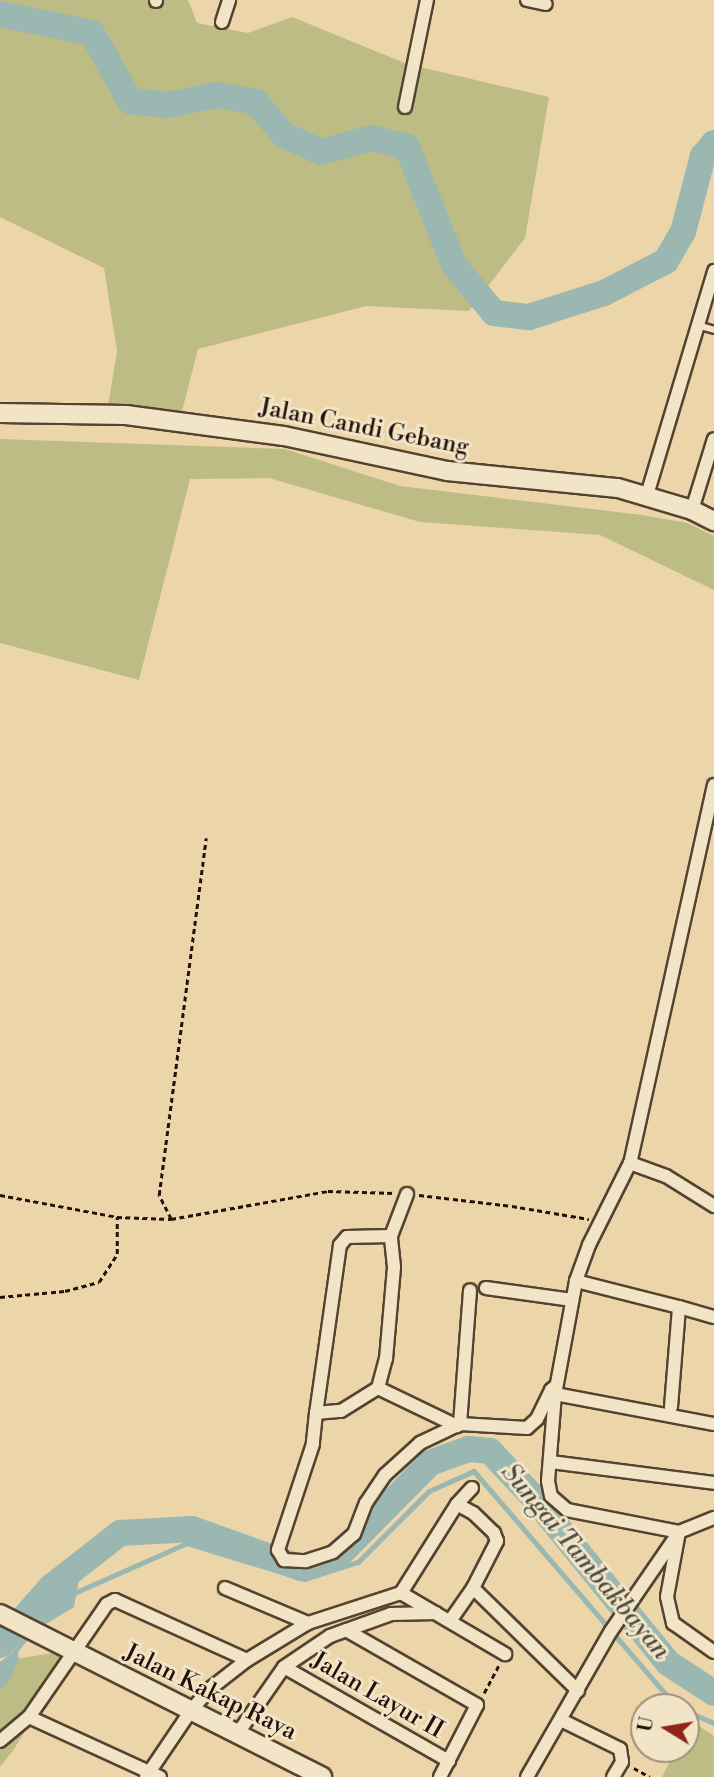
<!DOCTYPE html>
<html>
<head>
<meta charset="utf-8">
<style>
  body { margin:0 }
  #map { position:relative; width:714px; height:1777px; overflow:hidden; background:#ebd5a9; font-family:"Libre Bodoni",serif }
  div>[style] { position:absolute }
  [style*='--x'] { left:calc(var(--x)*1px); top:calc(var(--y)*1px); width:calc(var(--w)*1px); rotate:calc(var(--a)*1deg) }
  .green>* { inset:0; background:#bdbc84 }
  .water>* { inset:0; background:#9ab7b1 }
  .stream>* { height:4.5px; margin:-2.25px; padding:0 2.25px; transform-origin:2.25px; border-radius:2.25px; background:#9ab7b1 }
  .river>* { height:26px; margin:-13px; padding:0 13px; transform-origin:13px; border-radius:13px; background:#9ab7b1 }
  .path>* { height:2.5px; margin-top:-1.25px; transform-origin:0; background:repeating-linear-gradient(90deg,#221209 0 5px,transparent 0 8.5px) }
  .roads { filter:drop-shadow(2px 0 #544331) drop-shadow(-2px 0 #544331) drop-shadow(0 2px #544331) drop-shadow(0 -2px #544331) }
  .lane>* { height:6px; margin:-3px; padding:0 3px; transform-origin:3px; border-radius:3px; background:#f2e4c7 }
  .street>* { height:12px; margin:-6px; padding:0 6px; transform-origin:6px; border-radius:6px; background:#f2e4c7 }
  .secondary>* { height:18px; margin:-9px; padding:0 9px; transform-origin:9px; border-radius:9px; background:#f2e4c7 }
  span { translate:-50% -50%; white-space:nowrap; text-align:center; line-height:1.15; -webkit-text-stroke:6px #f2e4c7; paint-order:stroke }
  .street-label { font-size:24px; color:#221209 }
  .water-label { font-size:26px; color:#4c4c44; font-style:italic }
  .north { position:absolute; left:630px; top:1693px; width:70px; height:70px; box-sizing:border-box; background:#f2e4c7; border:2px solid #9f907b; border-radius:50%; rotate:281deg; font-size:19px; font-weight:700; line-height:28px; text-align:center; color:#221209 }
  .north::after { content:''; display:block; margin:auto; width:24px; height:32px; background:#8f2418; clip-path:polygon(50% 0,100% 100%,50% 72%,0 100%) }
</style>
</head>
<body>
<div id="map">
  <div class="green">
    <div style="clip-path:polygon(0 0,188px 0,197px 23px,248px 33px,292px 17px,407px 64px,549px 97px,525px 238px,469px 311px,366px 306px,198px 349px,182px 411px,107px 412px,117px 351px,104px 268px,0 217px)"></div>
    <div style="clip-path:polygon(0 439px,285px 449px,400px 486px,642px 515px,687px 523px,714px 536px,714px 590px,600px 535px,420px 522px,269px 478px,190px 479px,139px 680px,0 643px)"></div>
    <div style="clip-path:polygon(75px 1649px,14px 1749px,0 1767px,0 1662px)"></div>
    <div style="clip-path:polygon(691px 1721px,714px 1736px,714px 1777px,662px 1777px,676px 1749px,686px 1749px,686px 1730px)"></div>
  </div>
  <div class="water">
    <div style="clip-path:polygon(73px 1568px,79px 1579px,74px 1607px,36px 1630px,51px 1587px)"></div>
    <div style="clip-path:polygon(17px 1648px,19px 1659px,10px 1679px,0 1690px,0 1662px)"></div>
  </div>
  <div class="stream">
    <div style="--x:72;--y:1594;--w:126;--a:-23.9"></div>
    <div style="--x:187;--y:1543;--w:123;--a:17"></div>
    <div style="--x:305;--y:1579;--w:56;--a:-17.8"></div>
    <div style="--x:358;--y:1562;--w:100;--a:-45"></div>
    <div style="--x:429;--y:1491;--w:49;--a:-24"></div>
    <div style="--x:474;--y:1471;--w:311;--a:49.3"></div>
    <div style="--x:14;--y:1652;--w:22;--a:-51"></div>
    <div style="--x:686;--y:1711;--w:30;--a:23"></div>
  </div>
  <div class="river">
    <div style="--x:0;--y:14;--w:94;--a:11.7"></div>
    <div style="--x:92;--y:33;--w:78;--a:60.8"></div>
    <div style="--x:130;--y:101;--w:36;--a:6"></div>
    <div style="--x:166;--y:105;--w:53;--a:-10.9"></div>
    <div style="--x:218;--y:95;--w:39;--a:10"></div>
    <div style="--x:256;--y:102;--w:43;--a:49.7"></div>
    <div style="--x:284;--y:135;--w:41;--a:24.7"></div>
    <div style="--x:321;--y:152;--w:52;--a:-15.6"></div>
    <div style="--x:371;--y:138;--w:37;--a:14"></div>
    <div style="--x:407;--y:147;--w:127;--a:68.3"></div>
    <div style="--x:454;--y:265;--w:62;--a:50.2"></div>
    <div style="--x:494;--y:313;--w:35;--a:7"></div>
    <div style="--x:529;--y:317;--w:79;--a:-17.7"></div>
    <div style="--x:604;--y:293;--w:70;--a:-27.3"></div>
    <div style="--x:666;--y:261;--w:34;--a:-60"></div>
    <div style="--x:683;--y:232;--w:79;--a:-75.3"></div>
    <div style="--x:703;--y:156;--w:17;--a:-50"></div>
    <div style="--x:0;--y:1645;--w:77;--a:-48.7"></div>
    <div style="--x:51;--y:1587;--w:88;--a:-38"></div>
    <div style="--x:120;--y:1533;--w:72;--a:-3.2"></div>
    <div style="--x:192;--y:1529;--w:116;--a:19.7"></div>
    <div style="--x:301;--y:1568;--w:40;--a:-18.9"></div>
    <div style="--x:339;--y:1555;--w:129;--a:-45.3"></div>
    <div style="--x:430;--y:1463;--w:40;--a:-20.2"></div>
    <div style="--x:468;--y:1449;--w:22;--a:5"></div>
    <div style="--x:490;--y:1451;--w:64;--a:46.9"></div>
    <div style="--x:534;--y:1498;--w:213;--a:50.9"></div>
    <div style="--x:668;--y:1663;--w:55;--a:33.1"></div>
  </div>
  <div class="path">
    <div style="--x:0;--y:1195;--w:119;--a:10.6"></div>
    <div style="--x:117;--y:1217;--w:54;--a:2.1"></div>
    <div style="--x:171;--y:1219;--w:159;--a:-10.1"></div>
    <div style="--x:328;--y:1191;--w:67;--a:1.7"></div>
    <div style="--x:419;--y:1195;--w:94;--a:6.7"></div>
    <div style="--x:512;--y:1206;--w:78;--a:9.6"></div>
    <div style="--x:171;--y:1219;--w:27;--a:-117"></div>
    <div style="--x:159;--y:1195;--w:360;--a:-82.5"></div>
    <div style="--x:0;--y:1297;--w:65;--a:-5.3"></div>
    <div style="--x:65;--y:1291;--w:35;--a:-15"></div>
    <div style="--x:99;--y:1282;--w:33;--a:-57"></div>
    <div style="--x:117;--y:1254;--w:37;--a:-90"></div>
    <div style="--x:484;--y:1693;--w:32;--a:-62"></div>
    <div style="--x:634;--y:1768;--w:18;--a:29"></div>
  </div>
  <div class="roads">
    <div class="lane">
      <div style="--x:697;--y:325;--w:18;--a:16"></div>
    </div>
    <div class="street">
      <div style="--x:527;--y:0;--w:19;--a:12"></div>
      <div style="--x:156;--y:1;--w:1;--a:-90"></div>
      <div style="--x:222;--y:22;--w:23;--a:-72"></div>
      <div style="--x:405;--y:107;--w:109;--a:-78.4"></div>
      <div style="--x:647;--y:495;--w:234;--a:-73.3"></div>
      <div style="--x:692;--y:510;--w:74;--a:-72.8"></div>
      <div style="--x:714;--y:785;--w:387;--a:102.5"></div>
      <div style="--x:630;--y:1163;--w:92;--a:116.6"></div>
      <div style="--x:589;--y:1245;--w:38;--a:110"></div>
      <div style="--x:576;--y:1281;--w:115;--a:100.5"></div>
      <div style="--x:555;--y:1394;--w:87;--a:94.6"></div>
      <div style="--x:548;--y:1481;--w:15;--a:79"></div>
      <div style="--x:551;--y:1496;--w:21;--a:41"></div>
      <div style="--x:567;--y:1510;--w:114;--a:11.1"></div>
      <div style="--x:679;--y:1532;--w:66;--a:100.5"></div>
      <div style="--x:667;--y:1597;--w:27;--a:77"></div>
      <div style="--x:673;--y:1623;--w:50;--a:35.3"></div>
      <div style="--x:630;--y:1163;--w:38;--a:20"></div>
      <div style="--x:666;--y:1176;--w:57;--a:32"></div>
      <div style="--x:391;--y:1236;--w:45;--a:-69.1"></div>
      <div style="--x:576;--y:1281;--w:106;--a:14.2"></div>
      <div style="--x:486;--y:1288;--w:87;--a:7.9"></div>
      <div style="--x:378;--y:1388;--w:88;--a:25.7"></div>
      <div style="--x:555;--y:1394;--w:162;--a:10.7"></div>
      <div style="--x:671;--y:1407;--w:100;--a:-85.4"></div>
      <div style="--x:679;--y:1307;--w:36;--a:16"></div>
      <div style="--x:316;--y:1413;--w:25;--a:-5"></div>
      <div style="--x:341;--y:1411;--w:44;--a:-31.9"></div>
      <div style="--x:378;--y:1388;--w:30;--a:-75"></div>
      <div style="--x:386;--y:1359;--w:92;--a:-85"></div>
      <div style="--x:394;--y:1267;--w:31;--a:-96"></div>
      <div style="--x:391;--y:1236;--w:44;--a:178.7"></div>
      <div style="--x:347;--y:1237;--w:11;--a:131"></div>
      <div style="--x:340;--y:1245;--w:170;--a:98.1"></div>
      <div style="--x:316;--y:1413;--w:31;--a:96"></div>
      <div style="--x:313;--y:1444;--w:112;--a:108.3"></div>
      <div style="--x:278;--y:1550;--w:12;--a:59"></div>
      <div style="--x:284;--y:1560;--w:22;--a:3"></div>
      <div style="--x:306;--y:1561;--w:28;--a:-18"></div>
      <div style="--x:333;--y:1552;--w:28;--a:-41"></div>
      <div style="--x:354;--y:1534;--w:33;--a:-69"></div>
      <div style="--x:366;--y:1503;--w:34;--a:-56"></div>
      <div style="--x:385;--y:1475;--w:47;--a:-42.4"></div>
      <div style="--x:420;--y:1443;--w:44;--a:-25.4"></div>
      <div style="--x:460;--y:1424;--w:67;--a:3.4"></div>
      <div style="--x:527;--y:1428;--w:13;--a:-42"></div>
      <div style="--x:537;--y:1419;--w:32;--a:-64"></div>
      <div style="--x:551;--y:1390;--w:6;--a:-39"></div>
      <div style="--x:460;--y:1424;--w:134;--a:-85.7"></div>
      <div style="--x:551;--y:1462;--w:164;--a:7.3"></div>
      <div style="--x:225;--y:1588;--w:90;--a:22.9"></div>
      <div style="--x:473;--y:1588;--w:147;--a:44.4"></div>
      <div style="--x:401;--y:1593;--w:105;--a:-57.8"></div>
      <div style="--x:457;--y:1504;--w:22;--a:-47"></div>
      <div style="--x:401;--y:1593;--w:121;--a:30.4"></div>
      <div style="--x:450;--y:1621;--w:40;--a:-55.1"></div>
      <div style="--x:473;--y:1588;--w:53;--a:-62.9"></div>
      <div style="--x:497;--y:1541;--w:9;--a:-111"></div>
      <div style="--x:494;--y:1533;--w:29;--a:-136"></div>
      <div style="--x:473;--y:1513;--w:18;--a:-151"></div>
      <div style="--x:346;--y:1630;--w:151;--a:29.8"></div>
      <div style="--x:477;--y:1705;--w:81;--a:117.2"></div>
      <div style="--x:284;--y:1667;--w:190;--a:29.7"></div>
      <div style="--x:29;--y:1717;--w:144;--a:24.6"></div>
      <div style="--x:561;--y:1720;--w:66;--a:26.2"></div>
      <div style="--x:620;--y:1749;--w:13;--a:81"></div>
      <div style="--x:622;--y:1762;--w:17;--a:121"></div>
      <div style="--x:238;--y:1733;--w:80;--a:-55.1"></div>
      <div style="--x:284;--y:1667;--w:55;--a:-34"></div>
      <div style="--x:330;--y:1636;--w:65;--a:-19.8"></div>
      <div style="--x:391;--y:1614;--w:45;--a:-1.3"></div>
      <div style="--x:0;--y:1741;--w:38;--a:-40"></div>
      <div style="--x:29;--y:1717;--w:137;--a:-55.4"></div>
      <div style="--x:107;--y:1604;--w:9;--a:-27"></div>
      <div style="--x:115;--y:1600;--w:145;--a:24.4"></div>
      <div style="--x:146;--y:1777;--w:82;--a:-55.9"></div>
      <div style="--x:192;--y:1709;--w:28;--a:-48"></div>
      <div style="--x:211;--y:1688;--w:46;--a:-37.9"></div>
      <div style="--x:247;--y:1660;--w:71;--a:-31.2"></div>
      <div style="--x:308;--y:1623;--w:98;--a:-17.9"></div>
      <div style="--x:527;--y:1777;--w:168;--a:-60.1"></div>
      <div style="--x:611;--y:1631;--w:120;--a:-55.5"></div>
      <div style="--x:679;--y:1532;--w:38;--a:-22"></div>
    </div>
    <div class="secondary">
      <div style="--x:0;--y:413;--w:126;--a:0.9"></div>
      <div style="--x:126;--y:415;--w:159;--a:7.6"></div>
      <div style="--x:284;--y:436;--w:167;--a:12.1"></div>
      <div style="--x:447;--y:471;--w:172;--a:5.7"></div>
      <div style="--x:618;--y:488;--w:77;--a:16.6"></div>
      <div style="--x:692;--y:510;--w:25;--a:27"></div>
      <div style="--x:0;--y:1614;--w:361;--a:26.8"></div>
    </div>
  </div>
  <div class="street-label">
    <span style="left:364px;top:428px;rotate:11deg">Jalan Candi Gebang</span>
    <span style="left:210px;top:1693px;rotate:26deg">Jalan Kakap Raya</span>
    <span style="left:377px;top:1696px;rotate:30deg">Jalan Layur II</span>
  </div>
  <div class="water-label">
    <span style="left:585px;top:1562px;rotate:50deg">Sungai Tambakbayan</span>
  </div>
  <div class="north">U</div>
</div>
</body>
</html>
